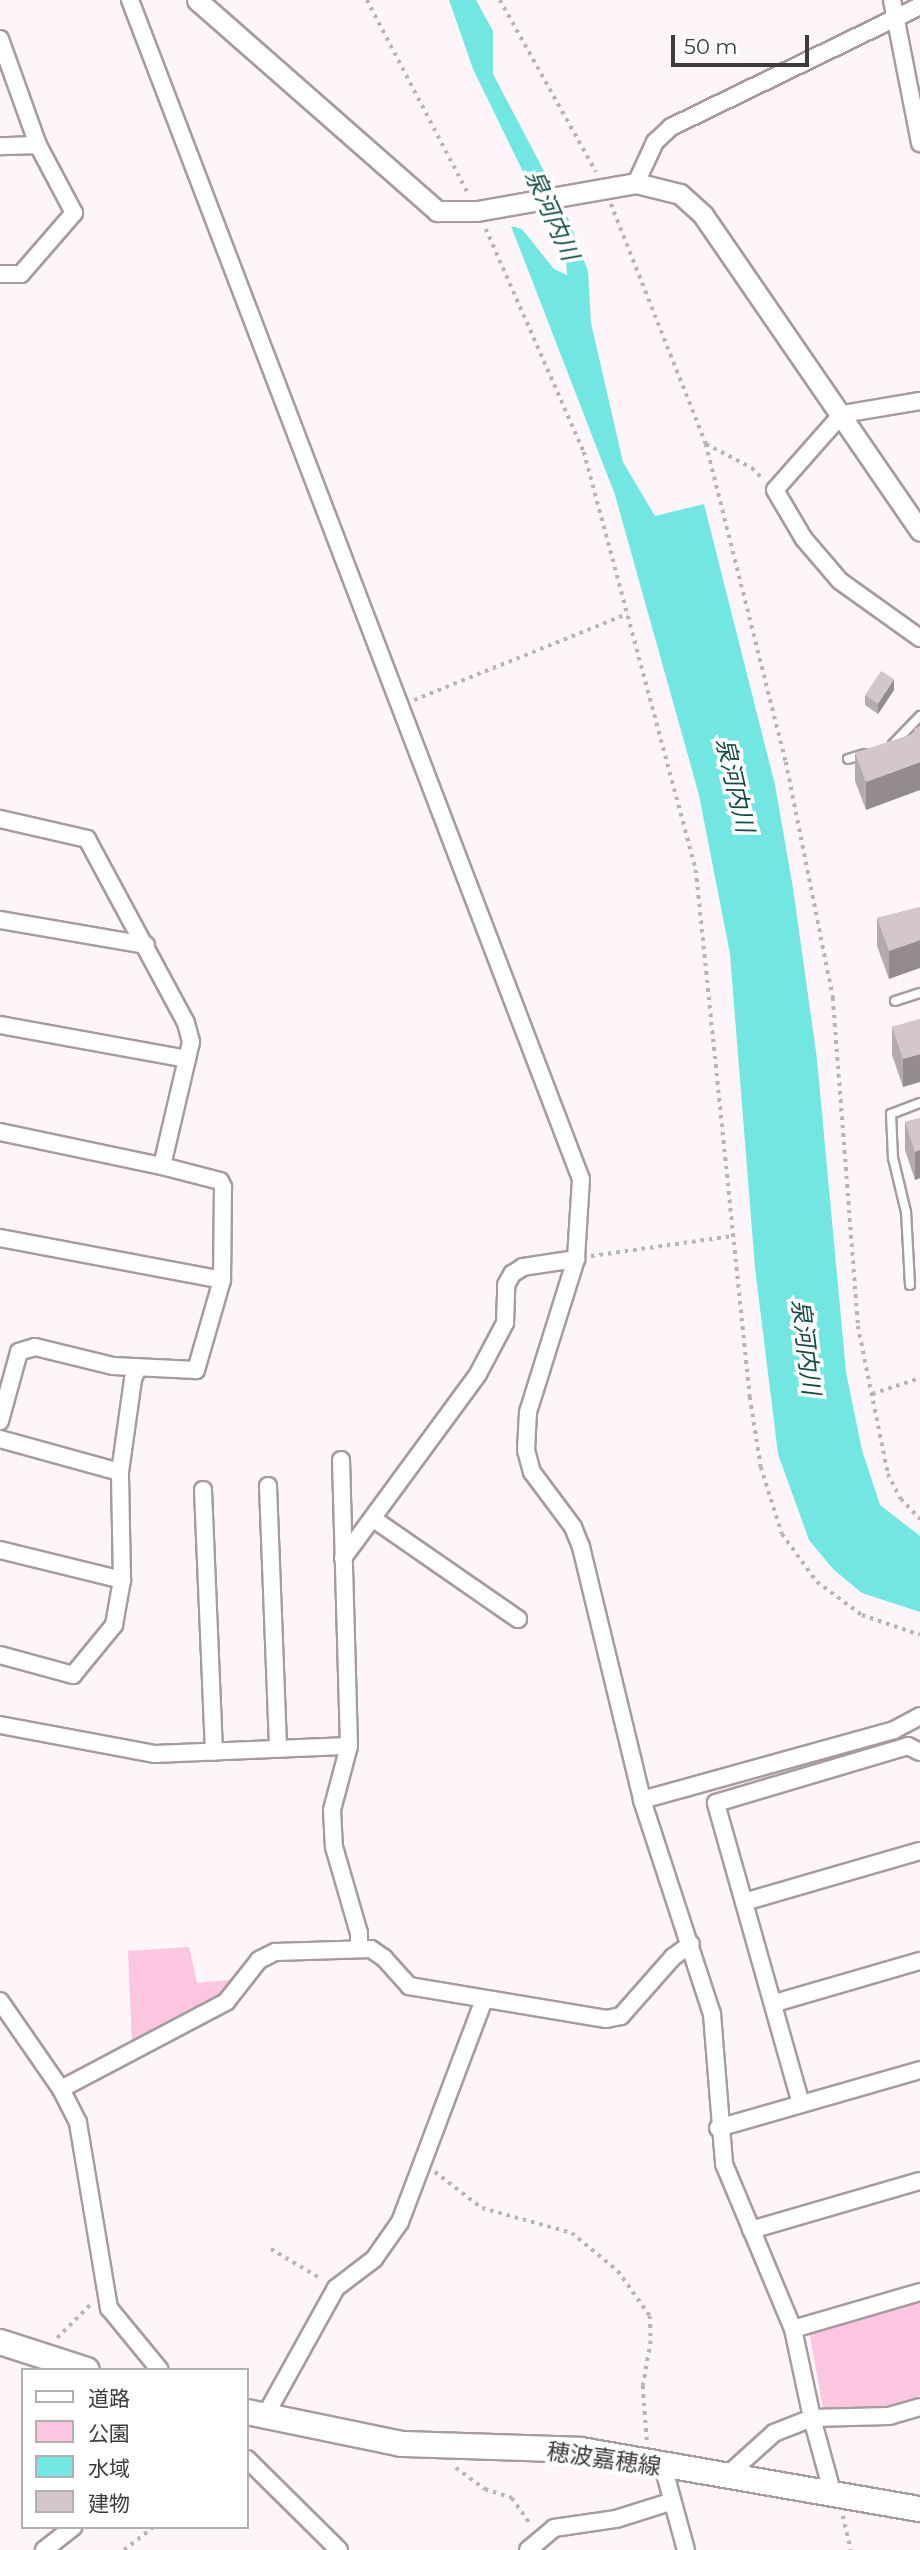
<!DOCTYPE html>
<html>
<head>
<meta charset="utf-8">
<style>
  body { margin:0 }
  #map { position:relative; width:920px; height:2550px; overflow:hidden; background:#fdf5f9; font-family:Montserrat,"Noto Sans JP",sans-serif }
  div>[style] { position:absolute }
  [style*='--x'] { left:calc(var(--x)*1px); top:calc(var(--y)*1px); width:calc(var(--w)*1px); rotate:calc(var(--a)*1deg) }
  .green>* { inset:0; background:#fcc6e1 }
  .water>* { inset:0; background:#72e7e1 }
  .path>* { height:3.5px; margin-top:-1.75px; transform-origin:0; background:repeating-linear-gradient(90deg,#bab3b6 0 3.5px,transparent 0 8.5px) }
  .roads { filter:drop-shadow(2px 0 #a79aa0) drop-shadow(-2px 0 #a79aa0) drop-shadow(0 2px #a79aa0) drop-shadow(0 -2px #a79aa0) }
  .service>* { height:8px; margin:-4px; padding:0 4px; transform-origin:4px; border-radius:4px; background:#fff }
  .minor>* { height:16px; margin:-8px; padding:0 8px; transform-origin:8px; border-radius:8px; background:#fff }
  .tertiary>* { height:19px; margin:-9.5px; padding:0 9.5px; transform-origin:9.5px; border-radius:9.5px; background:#fff }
  .primary>* { height:24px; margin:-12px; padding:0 12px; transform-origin:12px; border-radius:12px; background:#fff }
  .wall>* { inset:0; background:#b5aaaf }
  .shaded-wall>* { inset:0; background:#948b8f }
  .building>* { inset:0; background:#d3c6cc }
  span { translate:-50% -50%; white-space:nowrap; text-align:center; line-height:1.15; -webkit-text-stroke:7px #fff; paint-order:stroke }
  .street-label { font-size:23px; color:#3f3a3d }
  .water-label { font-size:24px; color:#154a48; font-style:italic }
  .legend { position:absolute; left:21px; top:2368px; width:228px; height:161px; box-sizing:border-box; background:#fff; border:2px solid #b2b0b1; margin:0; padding:9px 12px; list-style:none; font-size:21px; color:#3f3a3d }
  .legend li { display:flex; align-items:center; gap:14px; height:35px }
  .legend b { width:35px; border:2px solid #b2b0b1 }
  .scale { position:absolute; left:671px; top:35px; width:138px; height:32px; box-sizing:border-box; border:4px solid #3f3a3d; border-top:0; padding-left:9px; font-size:21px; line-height:24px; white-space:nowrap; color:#3f3a3d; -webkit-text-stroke:5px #fff; paint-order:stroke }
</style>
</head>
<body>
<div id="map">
  <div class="green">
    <div style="clip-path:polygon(189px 1947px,197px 1983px,237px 1979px,222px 1998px,132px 2044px,128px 1951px)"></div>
    <div style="clip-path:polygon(920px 2298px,920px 2395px,904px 2406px,823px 2408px,809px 2331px)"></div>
  </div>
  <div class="water">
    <div style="clip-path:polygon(449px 0,476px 0,493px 31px,493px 74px,567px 215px,588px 271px,591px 323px,623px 462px,655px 516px,704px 504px,775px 785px,793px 888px,817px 1059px,846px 1372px,862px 1450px,880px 1505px,920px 1536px,920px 1612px,862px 1593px,833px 1569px,809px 1540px,778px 1454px,755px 1268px,730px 954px,699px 795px,615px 495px,511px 226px,522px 229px,554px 269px,567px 275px,566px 260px,473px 69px)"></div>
  </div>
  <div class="path">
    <div style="--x:367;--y:0;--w:218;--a:62.4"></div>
    <div style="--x:500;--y:0;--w:197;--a:60.8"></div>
    <div style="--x:611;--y:204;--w:258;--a:68.4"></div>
    <div style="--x:706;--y:444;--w:328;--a:75.9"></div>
    <div style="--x:786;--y:762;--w:241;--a:78.7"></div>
    <div style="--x:833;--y:998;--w:329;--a:85.6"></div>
    <div style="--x:858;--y:1326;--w:151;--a:78.5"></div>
    <div style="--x:888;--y:1474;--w:28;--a:63"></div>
    <div style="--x:901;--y:1499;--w:28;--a:46"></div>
    <div style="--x:486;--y:229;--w:244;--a:66.3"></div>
    <div style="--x:584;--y:452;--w:433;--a:75"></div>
    <div style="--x:696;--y:870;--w:530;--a:84.15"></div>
    <div style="--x:750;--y:1397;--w:71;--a:81.1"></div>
    <div style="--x:761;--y:1467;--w:70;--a:72.6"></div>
    <div style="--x:782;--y:1534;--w:59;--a:53.9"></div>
    <div style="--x:817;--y:1582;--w:56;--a:36.3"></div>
    <div style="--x:862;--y:1615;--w:61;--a:19"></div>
    <div style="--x:706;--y:444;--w:52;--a:27.6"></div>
    <div style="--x:752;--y:468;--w:16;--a:45"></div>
    <div style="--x:414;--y:700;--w:230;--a:-22"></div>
    <div style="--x:591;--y:1256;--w:143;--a:-8"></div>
    <div style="--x:872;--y:1394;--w:51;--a:-18.4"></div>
    <div style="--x:435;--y:2172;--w:59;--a:37.5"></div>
    <div style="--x:482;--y:2208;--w:93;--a:15.5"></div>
    <div style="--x:572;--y:2233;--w:60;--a:39.6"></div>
    <div style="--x:618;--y:2271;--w:55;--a:54.6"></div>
    <div style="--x:650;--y:2316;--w:25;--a:88"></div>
    <div style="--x:651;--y:2341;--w:46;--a:100.1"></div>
    <div style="--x:643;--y:2386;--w:55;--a:85.8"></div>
    <div style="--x:271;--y:2249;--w:59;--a:30.5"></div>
    <div style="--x:57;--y:2338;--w:48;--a:-45"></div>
    <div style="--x:456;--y:2468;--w:36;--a:36"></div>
    <div style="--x:485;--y:2489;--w:28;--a:18"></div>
    <div style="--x:512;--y:2498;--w:33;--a:55"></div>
    <div style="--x:843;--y:2516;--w:35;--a:77"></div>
    <div style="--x:124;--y:2550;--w:37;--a:-38"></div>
  </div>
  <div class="roads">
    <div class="service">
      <div style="--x:893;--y:744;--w:39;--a:-46"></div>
      <div style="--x:848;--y:759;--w:17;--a:-17"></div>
      <div style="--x:895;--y:1001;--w:26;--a:-18"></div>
      <div style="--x:910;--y:1285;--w:73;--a:-93.1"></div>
      <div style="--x:906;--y:1212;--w:56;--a:-103.5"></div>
      <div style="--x:893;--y:1158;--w:44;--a:-92.6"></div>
      <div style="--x:891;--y:1114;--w:31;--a:-21"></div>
    </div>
    <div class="minor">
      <div style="--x:130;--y:0;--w:1262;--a:69.07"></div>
      <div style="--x:581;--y:1179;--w:80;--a:93.6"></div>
      <div style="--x:576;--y:1259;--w:160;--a:107.4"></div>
      <div style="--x:528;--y:1412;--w:38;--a:93"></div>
      <div style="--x:526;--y:1450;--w:23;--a:75"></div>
      <div style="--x:532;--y:1472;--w:69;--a:53.3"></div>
      <div style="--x:573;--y:1527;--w:22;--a:68"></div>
      <div style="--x:581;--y:1547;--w:260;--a:76.4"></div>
      <div style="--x:642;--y:1800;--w:225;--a:71.9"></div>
      <div style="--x:712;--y:2014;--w:150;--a:85.4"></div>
      <div style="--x:724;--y:2164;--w:179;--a:67.3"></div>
      <div style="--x:793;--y:2329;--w:91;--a:77.9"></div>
      <div style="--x:812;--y:2418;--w:41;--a:158.5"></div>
      <div style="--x:774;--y:2433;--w:67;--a:138"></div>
      <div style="--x:892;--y:0;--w:146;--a:78.9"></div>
      <div style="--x:0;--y:39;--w:113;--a:70.3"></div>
      <div style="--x:38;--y:145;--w:38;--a:178"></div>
      <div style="--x:636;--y:183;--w:45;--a:-65.1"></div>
      <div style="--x:655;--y:142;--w:22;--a:-43"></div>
      <div style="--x:671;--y:127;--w:277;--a:-25.9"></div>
      <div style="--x:0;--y:274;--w:21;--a:0"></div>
      <div style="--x:21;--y:274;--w:81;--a:-49"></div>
      <div style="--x:74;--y:213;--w:77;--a:-117.9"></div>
      <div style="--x:920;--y:401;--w:79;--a:170.5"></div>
      <div style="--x:842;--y:414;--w:101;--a:131.4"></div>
      <div style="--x:775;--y:490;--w:57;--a:59.4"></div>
      <div style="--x:804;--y:539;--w:55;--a:49.4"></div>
      <div style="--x:840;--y:581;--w:98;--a:35.5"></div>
      <div style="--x:0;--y:819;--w:89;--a:12.9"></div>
      <div style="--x:87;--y:839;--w:209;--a:61.7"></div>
      <div style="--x:186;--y:1023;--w:20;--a:75"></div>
      <div style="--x:191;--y:1042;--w:127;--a:103.2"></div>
      <div style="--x:0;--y:920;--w:148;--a:9.7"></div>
      <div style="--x:0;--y:1025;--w:190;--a:10.3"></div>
      <div style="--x:0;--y:1132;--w:166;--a:11.9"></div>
      <div style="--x:162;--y:1166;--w:60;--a:14.5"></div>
      <div style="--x:220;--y:1181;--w:7;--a:63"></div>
      <div style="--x:223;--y:1187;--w:93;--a:90.6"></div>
      <div style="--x:222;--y:1280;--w:94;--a:106.1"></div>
      <div style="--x:196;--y:1370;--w:83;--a:-177.2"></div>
      <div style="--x:113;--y:1366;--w:80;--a:-166.3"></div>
      <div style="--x:35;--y:1347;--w:17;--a:163"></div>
      <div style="--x:19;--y:1352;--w:72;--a:105.4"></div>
      <div style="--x:0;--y:1238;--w:226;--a:10.7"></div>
      <div style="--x:0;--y:1439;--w:124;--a:15.4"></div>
      <div style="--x:268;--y:1486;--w:263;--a:87.8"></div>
      <div style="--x:203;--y:1490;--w:262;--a:87.6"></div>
      <div style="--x:375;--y:1520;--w:174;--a:34.7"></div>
      <div style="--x:0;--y:1550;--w:126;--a:13.8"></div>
      <div style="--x:343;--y:1558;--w:228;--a:-53.7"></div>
      <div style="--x:478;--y:1374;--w:58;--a:-62.1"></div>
      <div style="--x:505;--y:1323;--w:38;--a:-88"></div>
      <div style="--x:506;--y:1285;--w:13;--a:-61"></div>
      <div style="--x:512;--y:1274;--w:13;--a:-32"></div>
      <div style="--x:523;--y:1267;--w:54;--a:-8.6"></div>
      <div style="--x:0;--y:1655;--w:76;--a:15.3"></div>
      <div style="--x:73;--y:1675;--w:65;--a:-50.6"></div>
      <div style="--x:114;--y:1625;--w:46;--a:-79.9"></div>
      <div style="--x:122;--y:1580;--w:108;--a:-91.1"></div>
      <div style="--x:120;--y:1472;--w:94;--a:-82"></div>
      <div style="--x:133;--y:1379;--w:12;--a:-66"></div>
      <div style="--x:0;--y:1725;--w:158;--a:10.6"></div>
      <div style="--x:155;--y:1754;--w:194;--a:-2.4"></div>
      <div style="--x:349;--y:1746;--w:286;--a:-91.6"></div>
      <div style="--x:349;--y:1746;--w:66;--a:104.9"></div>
      <div style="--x:332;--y:1810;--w:37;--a:87"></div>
      <div style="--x:334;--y:1847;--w:90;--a:73.8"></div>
      <div style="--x:359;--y:1933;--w:16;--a:90"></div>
      <div style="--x:642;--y:1800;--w:262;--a:-15.5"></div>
      <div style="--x:894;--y:1730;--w:30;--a:-28"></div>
      <div style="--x:744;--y:1902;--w:183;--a:-16.2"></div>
      <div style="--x:0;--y:2001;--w:107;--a:55.3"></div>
      <div style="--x:61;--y:2089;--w:38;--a:63"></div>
      <div style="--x:78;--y:2123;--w:188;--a:80.5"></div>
      <div style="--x:109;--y:2308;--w:80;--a:50.6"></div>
      <div style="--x:775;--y:2003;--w:151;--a:-16.2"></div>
      <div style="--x:61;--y:2089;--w:187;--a:-27.8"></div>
      <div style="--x:226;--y:2002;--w:53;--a:-51.8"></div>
      <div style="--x:259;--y:1960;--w:18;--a:-27"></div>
      <div style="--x:275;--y:1952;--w:96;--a:-1.8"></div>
      <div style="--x:371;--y:1949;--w:16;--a:35"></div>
      <div style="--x:384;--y:1958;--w:38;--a:48"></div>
      <div style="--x:409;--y:1986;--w:200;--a:9.5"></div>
      <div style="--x:606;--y:2019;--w:15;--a:-11"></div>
      <div style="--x:621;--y:2016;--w:79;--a:-48.6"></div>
      <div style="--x:673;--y:1957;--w:22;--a:-36"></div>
      <div style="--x:801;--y:2104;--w:313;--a:-105.8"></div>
      <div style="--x:716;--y:1803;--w:200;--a:-16.5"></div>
      <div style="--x:908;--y:1746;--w:13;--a:27"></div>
      <div style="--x:718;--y:2128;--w:210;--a:-16"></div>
      <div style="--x:751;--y:2230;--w:176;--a:-16.2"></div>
      <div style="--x:793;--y:2329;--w:132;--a:-16.2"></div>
      <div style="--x:265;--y:2416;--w:146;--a:-61"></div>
      <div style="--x:336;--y:2288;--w:48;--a:-37.3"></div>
      <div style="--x:374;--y:2259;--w:45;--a:-54.9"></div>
      <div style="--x:400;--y:2222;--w:235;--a:-69.3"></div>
      <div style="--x:247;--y:2459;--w:129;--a:44.7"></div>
      <div style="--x:663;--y:2466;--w:87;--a:74.7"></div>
      <div style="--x:833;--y:2495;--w:80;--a:-105.3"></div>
      <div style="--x:812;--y:2418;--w:77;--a:-1.5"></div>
      <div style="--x:889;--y:2416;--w:32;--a:-16"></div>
      <div style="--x:44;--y:2550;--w:37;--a:-38"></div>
      <div style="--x:528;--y:2550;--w:34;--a:-40"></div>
      <div style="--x:554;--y:2528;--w:63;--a:-8.3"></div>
      <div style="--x:616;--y:2519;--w:57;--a:-17.5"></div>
    </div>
    <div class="tertiary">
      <div style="--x:197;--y:0;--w:320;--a:41.3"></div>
      <div style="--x:437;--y:211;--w:40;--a:0"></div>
      <div style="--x:477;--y:211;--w:161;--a:-10"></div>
      <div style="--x:636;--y:183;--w:45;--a:14"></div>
      <div style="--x:680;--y:194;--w:31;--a:42"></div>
      <div style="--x:703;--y:215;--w:383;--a:55.5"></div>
    </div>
    <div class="primary">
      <div style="--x:0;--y:2342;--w:91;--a:17.8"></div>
      <div style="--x:247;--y:2412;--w:157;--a:11.7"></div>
      <div style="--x:401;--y:2444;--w:180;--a:1.9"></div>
      <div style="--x:581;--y:2450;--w:344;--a:9.9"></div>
    </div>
  </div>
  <div class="wall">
    <div style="clip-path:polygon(894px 690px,878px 714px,865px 705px,865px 695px)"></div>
    <div style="clip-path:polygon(920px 726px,866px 810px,855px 781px,855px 753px,914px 734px,914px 729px)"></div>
    <div style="clip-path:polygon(920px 907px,889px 979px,877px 946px,877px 918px)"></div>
    <div style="clip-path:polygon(920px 1019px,903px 1087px,892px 1055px,892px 1027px)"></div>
    <div style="clip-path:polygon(920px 1118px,920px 1178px,915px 1180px,905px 1150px,905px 1122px)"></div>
  </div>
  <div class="shaded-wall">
    <div style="clip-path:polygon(894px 679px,894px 690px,878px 714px,878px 704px)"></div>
    <div style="clip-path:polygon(920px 762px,920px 790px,866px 810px,866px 782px)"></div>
    <div style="clip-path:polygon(920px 940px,920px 968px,889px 979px,889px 951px)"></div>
    <div style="clip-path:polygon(920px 1054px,920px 1082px,903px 1087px,903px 1059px)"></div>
    <div style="clip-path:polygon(920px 1150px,920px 1178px,915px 1180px,915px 1152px)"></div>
  </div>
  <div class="building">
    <div style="clip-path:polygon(881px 671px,894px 679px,878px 704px,865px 695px)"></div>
    <div style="clip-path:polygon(920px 726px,920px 762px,866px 782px,855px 753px,915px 733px,914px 729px)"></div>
    <div style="clip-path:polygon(920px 907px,920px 940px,889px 951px,877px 918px)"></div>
    <div style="clip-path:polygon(920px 1019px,920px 1054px,903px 1059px,892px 1027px)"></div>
    <div style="clip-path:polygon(920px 1118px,920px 1150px,915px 1152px,905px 1122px)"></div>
  </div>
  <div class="street-label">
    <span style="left:604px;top:2459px;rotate:8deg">穂波嘉穂線</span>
  </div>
  <div class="water-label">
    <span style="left:552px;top:215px;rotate:66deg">泉河内川</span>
    <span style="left:735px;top:785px;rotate:77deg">泉河内川</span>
    <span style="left:806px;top:1347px;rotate:83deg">泉河内川</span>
  </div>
  <ul class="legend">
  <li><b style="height:9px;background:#fff"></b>道路</li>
  <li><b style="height:19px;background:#fcc6e1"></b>公園</li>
  <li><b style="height:19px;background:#72e7e1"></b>水域</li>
  <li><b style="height:19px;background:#d3c6cc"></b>建物</li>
  </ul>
  <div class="scale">50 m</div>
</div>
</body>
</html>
